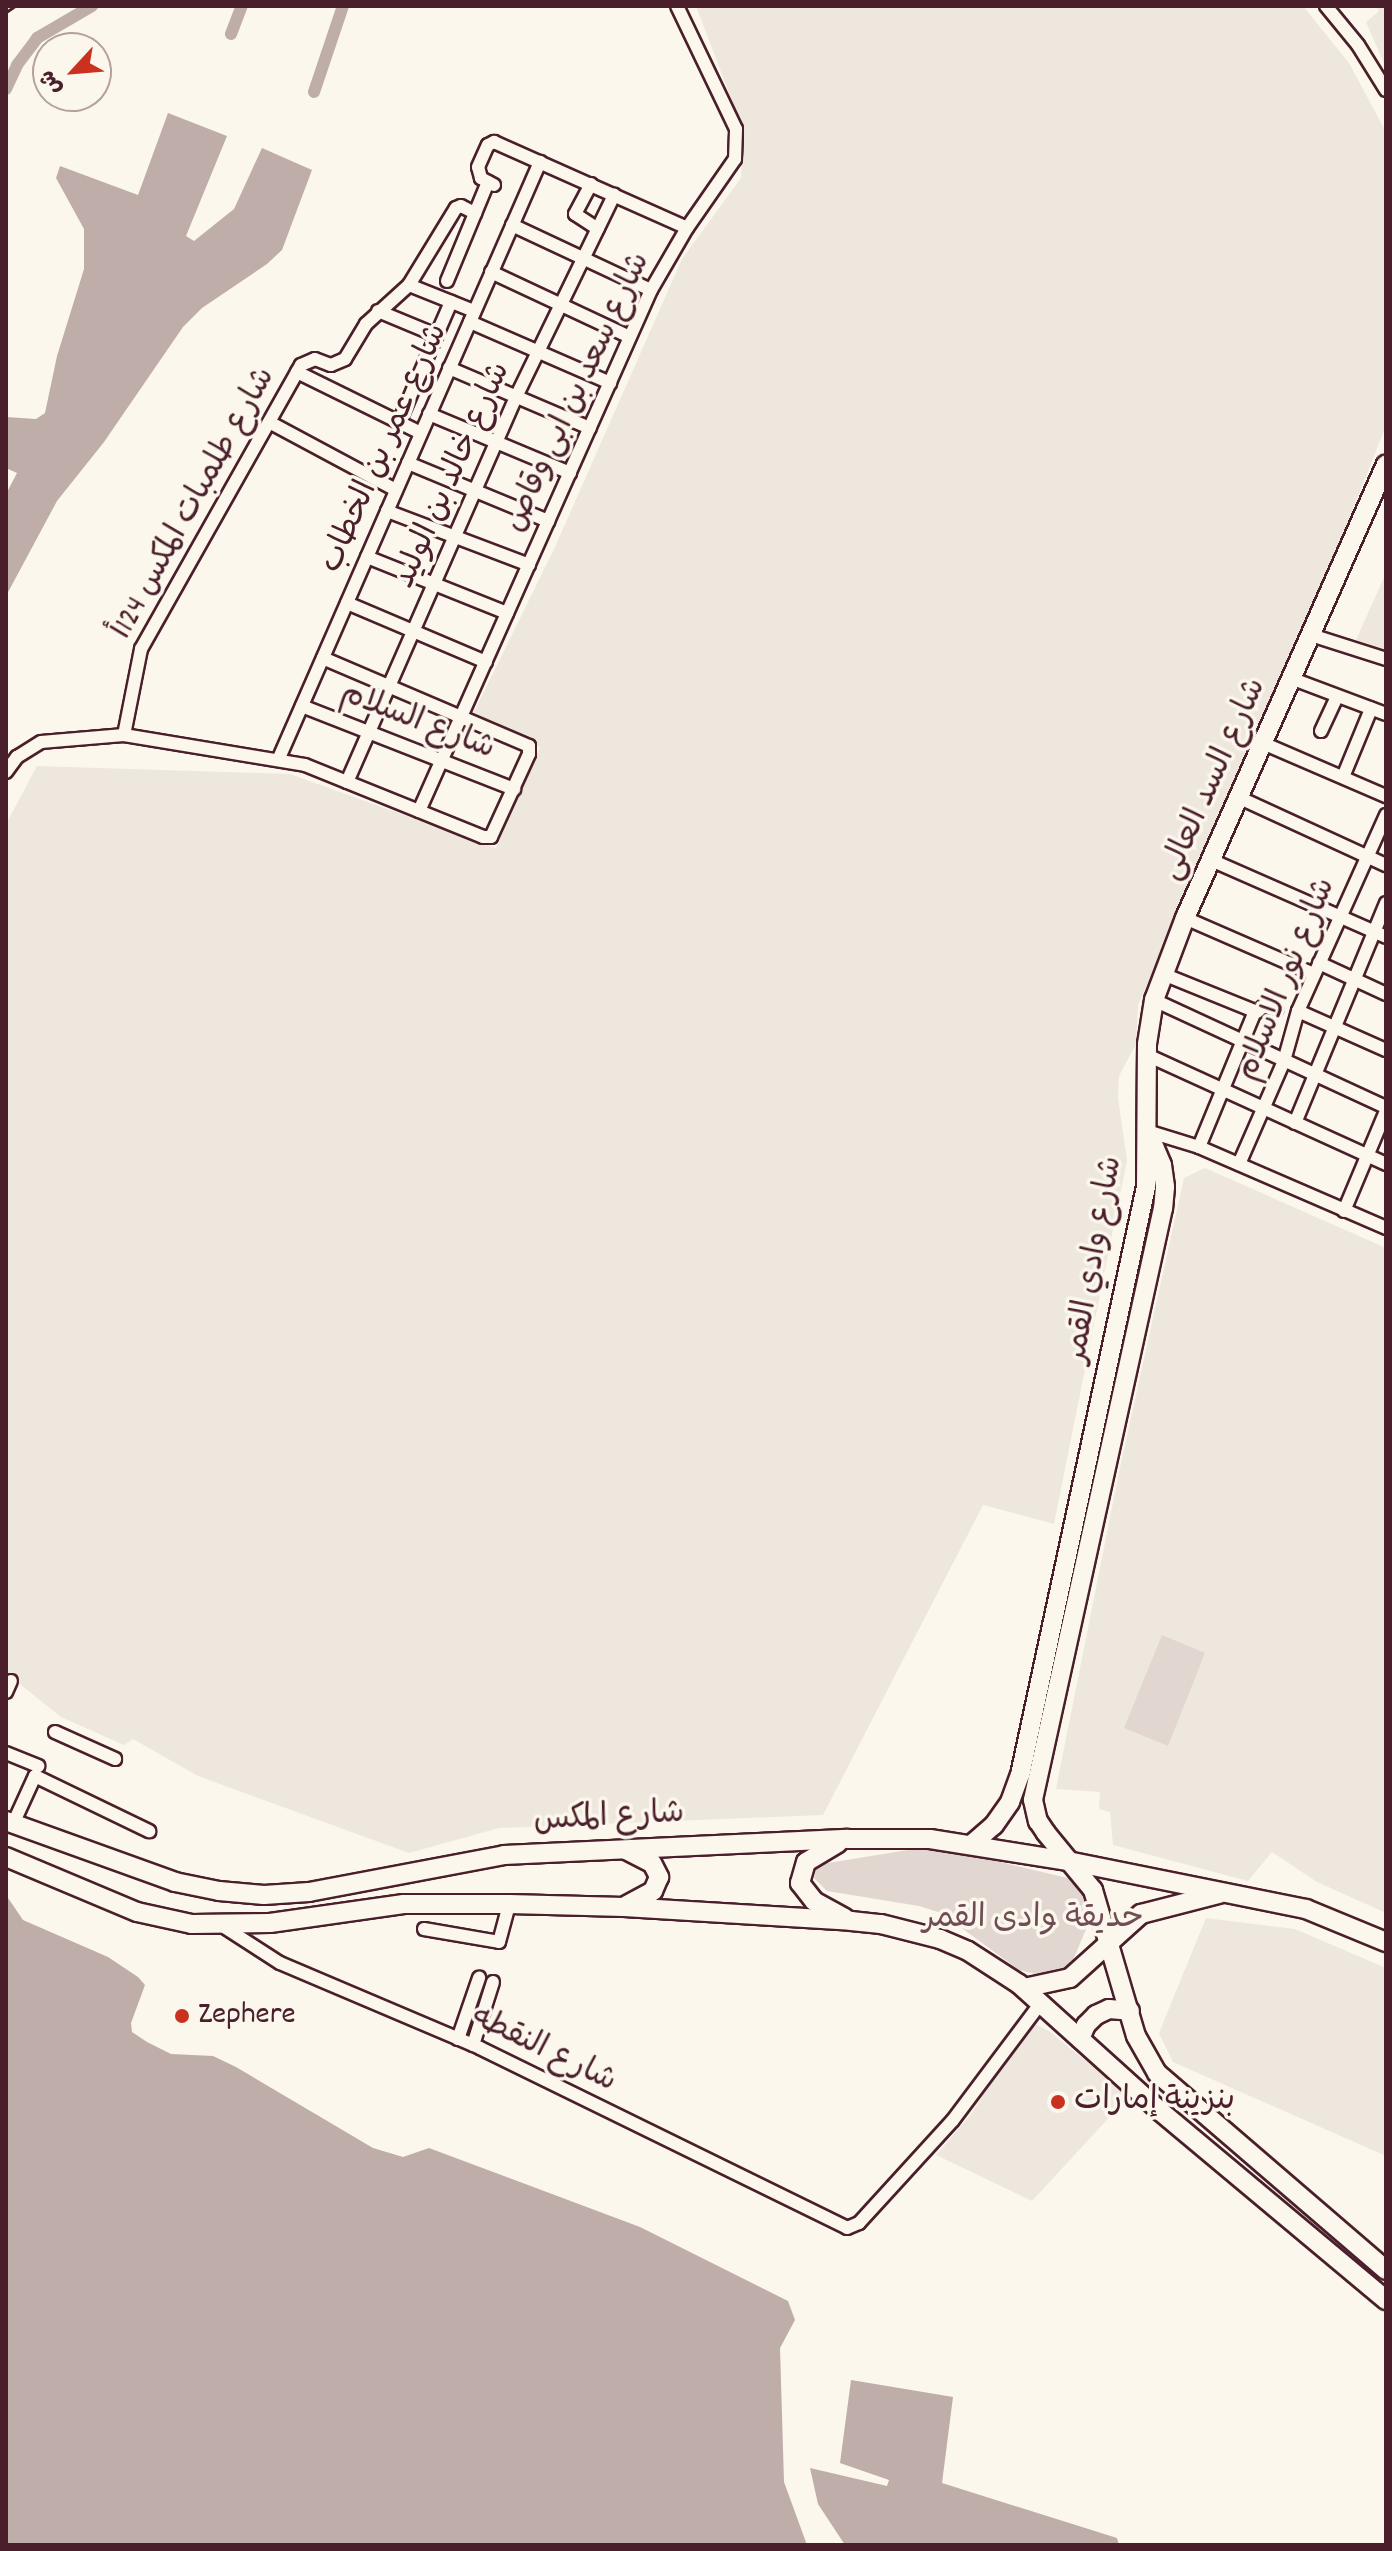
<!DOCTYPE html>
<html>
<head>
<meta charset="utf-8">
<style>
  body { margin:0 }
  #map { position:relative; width:1392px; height:2551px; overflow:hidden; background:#fbf7ec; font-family:Dekko,"Playpen Sans Arabic",sans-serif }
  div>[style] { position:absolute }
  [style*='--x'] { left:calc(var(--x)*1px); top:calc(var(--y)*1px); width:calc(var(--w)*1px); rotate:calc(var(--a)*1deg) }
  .built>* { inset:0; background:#eee7de }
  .green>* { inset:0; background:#e2d7d0 }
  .water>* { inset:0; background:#bfadaa }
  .canal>* { height:12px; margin:-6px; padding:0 6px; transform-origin:6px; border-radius:6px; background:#bfadaa }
  .roads { filter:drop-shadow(2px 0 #4a1f2b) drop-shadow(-2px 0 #4a1f2b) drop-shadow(0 2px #4a1f2b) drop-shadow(0 -2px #4a1f2b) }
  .street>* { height:12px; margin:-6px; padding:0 6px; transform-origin:6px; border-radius:6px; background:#fbf7ec }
  .primary>* { height:18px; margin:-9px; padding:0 9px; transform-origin:9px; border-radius:9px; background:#fbf7ec }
  .rail>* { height:3px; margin:-1.5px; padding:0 1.5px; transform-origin:1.5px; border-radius:1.5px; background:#4a1f2b }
  .dots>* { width:22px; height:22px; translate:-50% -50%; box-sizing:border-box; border:4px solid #fbf7ec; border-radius:50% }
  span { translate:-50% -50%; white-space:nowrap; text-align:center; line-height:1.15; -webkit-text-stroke:7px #fbf7ec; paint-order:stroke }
  .street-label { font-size:32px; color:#4a1f2b }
  .park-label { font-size:32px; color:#704d54 }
  .poi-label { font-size:32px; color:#4a1f2b }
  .left { translate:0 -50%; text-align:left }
  .frame { position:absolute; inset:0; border:8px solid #4a1f2b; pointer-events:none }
  .north { position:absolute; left:32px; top:32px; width:80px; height:80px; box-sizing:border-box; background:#fbf7ec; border:2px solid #b4a19f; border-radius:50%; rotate:244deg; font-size:22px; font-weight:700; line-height:32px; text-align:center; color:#4a1f2b }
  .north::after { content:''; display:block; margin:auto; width:28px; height:36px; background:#c8321e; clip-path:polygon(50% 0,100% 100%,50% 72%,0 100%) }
</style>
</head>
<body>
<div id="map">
  <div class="built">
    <div style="clip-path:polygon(696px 6px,1303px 6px,1349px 63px,1386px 132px,1386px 426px,1331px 564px,1295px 641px,1286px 673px,1138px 1005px,1136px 1044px,1119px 1076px,1118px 1098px,1127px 1160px,1054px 1524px,983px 1505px,823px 1815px,499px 1828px,409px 1853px,198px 1776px,133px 1739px,124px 1745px,61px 1717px,6px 1673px,6px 824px,37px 766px,290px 774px,496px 848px,540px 747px,472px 716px,555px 547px,682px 259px,741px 178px,743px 130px)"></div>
    <div style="clip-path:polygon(1375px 6px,1386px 6px,1386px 68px,1366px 22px,1379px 11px)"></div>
    <div style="clip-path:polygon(1386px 573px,1386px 651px,1356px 640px)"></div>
    <div style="clip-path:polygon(1205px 1168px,1386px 1248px,1386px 1913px,1317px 1882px,1272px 1852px,1248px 1881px,1113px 1845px,1110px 1812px,1099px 1809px,1100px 1792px,1056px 1789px,1119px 1472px,1184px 1178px)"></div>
    <div style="clip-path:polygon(1206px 1918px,1295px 1929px,1386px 1968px,1386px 2156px,1173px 2062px,1159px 2033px)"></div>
    <div style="clip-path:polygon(1030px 2022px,1049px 2031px,1129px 2096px,1032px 2201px,936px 2155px,971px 2114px)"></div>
  </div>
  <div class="green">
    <div style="clip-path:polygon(1162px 1635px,1205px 1653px,1168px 1746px,1124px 1728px)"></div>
    <div style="clip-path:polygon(920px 1848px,962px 1853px,1076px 1880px,1088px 1890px,1092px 1915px,1071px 1965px,1062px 1972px,1045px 1976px,1019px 1970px,941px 1913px,919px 1906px,827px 1891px,814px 1878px,816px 1868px,822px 1864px)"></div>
  </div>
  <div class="water">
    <div style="clip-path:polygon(168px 113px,227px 136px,186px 236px,194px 241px,234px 209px,262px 148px,312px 170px,282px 250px,267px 264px,202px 308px,183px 327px,104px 442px,57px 501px,6px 596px,6px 494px,17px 473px,6px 468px,6px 417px,36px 419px,45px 413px,57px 356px,84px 269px,84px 229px,56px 178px,60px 166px,138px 195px)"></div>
    <div style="clip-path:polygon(6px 1895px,23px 1920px,108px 1957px,138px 1977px,145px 1985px,131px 2023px,132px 2032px,147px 2042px,171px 2054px,213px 2056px,236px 2067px,373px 2148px,403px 2157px,429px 2148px,640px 2227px,788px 2301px,795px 2320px,780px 2348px,784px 2482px,807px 2545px,6px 2545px)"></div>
    <div style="clip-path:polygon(851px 2380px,953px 2397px,942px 2483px,1117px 2538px,1119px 2545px,845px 2545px,818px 2504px,810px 2468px,887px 2486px,889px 2480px,840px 2463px)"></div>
  </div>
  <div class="canal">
    <div style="--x:231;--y:34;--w:30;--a:-69"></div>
    <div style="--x:6;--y:89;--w:26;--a:-65"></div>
    <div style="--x:17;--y:65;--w:34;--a:-53"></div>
    <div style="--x:37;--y:38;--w:64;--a:-30.2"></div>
    <div style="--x:314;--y:92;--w:91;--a:-71.4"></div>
  </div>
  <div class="roads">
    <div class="street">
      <div style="--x:1326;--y:6;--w:50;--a:50.6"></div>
      <div style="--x:1358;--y:45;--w:53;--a:58.1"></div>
      <div style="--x:591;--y:184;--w:34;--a:118"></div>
      <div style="--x:575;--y:214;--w:27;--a:33"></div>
      <div style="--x:494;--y:185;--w:15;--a:-152"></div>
      <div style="--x:481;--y:178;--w:11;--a:-105"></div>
      <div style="--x:478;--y:167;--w:24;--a:-66"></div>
      <div style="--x:488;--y:145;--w:7;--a:-27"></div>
      <div style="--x:494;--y:142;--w:211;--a:24"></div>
      <div style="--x:512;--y:225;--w:153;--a:25.1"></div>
      <div style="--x:491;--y:272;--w:153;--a:25.1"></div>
      <div style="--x:447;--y:281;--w:107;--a:-67.5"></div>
      <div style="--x:409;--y:285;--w:70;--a:21.8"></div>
      <div style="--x:378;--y:311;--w:63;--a:22.5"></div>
      <div style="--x:470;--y:322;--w:153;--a:23.5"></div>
      <div style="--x:449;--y:368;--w:153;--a:23.1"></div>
      <div style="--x:297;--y:372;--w:138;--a:26.2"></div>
      <div style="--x:429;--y:414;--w:153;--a:22.7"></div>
      <div style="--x:269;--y:422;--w:144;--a:28.2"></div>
      <div style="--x:399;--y:422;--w:131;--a:-66.6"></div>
      <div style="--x:408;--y:463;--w:152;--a:22.5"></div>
      <div style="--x:387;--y:511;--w:152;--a:20.8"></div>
      <div style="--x:367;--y:557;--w:151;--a:21.8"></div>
      <div style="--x:347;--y:603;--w:151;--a:23"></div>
      <div style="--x:1311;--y:635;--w:79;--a:17.7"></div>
      <div style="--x:1293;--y:679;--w:99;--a:20.6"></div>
      <div style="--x:302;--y:706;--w:228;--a:21.4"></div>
      <div style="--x:1321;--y:731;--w:38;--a:-65"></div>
      <div style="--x:124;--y:735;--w:88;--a:-78.8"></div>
      <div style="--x:141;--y:649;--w:326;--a:-60.6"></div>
      <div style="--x:301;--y:365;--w:15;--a:-23"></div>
      <div style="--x:315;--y:359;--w:17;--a:21"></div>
      <div style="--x:331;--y:365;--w:15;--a:-23"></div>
      <div style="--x:345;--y:359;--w:41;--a:-59"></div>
      <div style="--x:366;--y:324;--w:58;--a:-42.2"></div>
      <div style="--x:409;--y:285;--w:90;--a:-58.6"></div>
      <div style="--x:456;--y:208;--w:5;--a:-22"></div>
      <div style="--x:461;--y:206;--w:16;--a:27"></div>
      <div style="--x:1265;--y:744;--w:132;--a:23.3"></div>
      <div style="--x:279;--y:758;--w:651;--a:-66.35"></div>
      <div style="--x:6;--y:772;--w:19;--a:-54"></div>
      <div style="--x:17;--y:757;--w:28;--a:-32"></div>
      <div style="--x:41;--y:742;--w:83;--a:-4.8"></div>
      <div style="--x:124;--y:735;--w:183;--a:9.4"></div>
      <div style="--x:305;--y:765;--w:192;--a:22"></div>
      <div style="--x:483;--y:837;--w:8;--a:0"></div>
      <div style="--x:491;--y:837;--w:91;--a:-65.4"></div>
      <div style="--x:529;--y:754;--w:8;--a:-90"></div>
      <div style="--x:529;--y:746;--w:224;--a:-156.9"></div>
      <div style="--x:1343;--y:777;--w:74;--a:-67.6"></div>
      <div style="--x:347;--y:782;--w:420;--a:-66.3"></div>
      <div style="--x:516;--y:397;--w:225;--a:-64.1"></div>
      <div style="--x:1240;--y:798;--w:161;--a:24.7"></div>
      <div style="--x:419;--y:811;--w:570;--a:-66"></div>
      <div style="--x:651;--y:290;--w:72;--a:-59.9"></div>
      <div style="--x:687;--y:228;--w:84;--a:-55.2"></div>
      <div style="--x:735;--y:159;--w:30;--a:-88"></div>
      <div style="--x:736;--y:129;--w:136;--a:-115.6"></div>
      <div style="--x:1211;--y:860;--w:191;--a:23.7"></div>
      <div style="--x:1185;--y:918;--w:141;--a:23.5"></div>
      <div style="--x:1319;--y:963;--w:74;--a:24.8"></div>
      <div style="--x:1163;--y:974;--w:101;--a:22"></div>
      <div style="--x:1257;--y:1012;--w:9;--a:-41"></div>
      <div style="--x:1264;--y:1006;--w:13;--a:18"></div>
      <div style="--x:1154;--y:1000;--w:255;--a:24.8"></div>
      <div style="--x:1298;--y:1011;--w:96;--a:23.9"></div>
      <div style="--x:1147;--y:1055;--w:263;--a:24.5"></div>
      <div style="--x:1295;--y:1123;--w:238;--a:-67.5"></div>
      <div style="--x:1147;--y:1131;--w:54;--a:17.1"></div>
      <div style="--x:1199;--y:1147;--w:204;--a:23.4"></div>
      <div style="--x:1199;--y:1147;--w:147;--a:-67.6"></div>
      <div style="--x:1239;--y:1164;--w:112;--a:-66.4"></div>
      <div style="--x:1284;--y:1061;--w:52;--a:-74.4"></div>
      <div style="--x:1298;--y:1011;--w:215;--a:-65.8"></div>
      <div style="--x:1344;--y:1211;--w:108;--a:-67.2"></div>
      <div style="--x:6;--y:1692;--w:12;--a:-66"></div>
      <div style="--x:55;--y:1732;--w:66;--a:24.2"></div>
      <div style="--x:6;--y:1753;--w:35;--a:22"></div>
      <div style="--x:13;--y:1824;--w:53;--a:-65.4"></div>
      <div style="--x:35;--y:1776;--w:127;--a:25.8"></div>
      <div style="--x:221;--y:1925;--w:70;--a:32.8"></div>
      <div style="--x:280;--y:1963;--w:217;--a:23"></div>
      <div style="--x:480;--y:2048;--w:409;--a:26.1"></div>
      <div style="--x:847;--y:2228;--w:13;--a:-23"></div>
      <div style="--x:859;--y:2223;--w:139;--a:-47.6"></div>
      <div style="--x:953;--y:2120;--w:146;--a:-53.1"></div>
      <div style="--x:424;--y:1929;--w:76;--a:9.8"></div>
      <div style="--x:499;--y:1942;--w:39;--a:-75"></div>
      <div style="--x:458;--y:2039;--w:65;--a:-71"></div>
      <div style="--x:473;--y:2045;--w:66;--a:-72.4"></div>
    </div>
    <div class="primary">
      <div style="--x:1151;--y:1139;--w:28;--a:67"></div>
      <div style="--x:1162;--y:1165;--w:22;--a:82"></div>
      <div style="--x:1165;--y:1187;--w:21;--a:95"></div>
      <div style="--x:1163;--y:1208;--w:606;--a:102.39"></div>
      <div style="--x:1033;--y:1800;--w:22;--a:77"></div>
      <div style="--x:1038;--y:1821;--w:14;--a:56"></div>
      <div style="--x:1046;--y:1833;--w:74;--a:50.5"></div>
      <div style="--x:1093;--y:1890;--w:152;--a:73.6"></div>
      <div style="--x:1136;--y:2036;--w:43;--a:60.4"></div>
      <div style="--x:1157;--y:2073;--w:302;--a:40.7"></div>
      <div style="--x:6;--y:1821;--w:180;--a:19.8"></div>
      <div style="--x:175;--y:1882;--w:45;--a:11.6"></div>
      <div style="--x:219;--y:1891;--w:45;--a:5.1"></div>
      <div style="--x:264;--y:1895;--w:45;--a:-3.8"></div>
      <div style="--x:309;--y:1892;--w:198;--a:-10.7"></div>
      <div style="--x:504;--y:1855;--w:344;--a:-2.7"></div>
      <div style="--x:848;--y:1839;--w:82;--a:0"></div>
      <div style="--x:930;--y:1839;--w:140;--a:9.1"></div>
      <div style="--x:1068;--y:1861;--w:243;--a:11.4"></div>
      <div style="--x:1306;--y:1909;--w:87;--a:22.4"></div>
      <div style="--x:838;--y:1843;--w:37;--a:149"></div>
      <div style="--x:806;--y:1862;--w:22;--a:106"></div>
      <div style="--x:800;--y:1883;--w:23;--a:52"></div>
      <div style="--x:814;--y:1901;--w:35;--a:29"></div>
      <div style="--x:972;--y:1844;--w:29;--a:-41"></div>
      <div style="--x:994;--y:1825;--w:28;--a:-55"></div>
      <div style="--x:1010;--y:1802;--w:29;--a:-70"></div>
      <div style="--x:1020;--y:1775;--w:601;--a:-77.91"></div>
      <div style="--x:1146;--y:1187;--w:143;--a:-89.6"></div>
      <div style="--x:1147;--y:1044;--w:45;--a:-81"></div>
      <div style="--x:1154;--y:1000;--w:88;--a:-69.3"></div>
      <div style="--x:1185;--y:918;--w:496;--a:-66.1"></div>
      <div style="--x:626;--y:1850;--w:29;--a:27"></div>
      <div style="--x:652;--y:1863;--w:16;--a:63"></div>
      <div style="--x:659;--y:1877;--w:15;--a:113"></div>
      <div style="--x:653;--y:1891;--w:30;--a:152"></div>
      <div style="--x:6;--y:1857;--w:142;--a:22.8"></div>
      <div style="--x:137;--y:1912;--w:56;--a:12.3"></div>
      <div style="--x:192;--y:1924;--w:78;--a:-0.7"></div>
      <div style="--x:270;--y:1923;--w:135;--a:-8.1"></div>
      <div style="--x:404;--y:1904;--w:105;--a:0"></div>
      <div style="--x:509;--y:1904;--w:115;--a:1.5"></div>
      <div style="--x:624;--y:1907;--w:227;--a:3.5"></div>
      <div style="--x:851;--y:1921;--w:30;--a:6"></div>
      <div style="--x:881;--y:1924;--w:61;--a:14.3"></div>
      <div style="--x:940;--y:1939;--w:30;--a:23"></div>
      <div style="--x:968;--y:1951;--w:61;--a:32.9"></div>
      <div style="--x:1019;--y:1984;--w:190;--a:42"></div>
      <div style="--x:1160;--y:2111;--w:295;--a:39.9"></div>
      <div style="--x:1024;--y:1988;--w:47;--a:-12.3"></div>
      <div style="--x:1070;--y:1978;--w:96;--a:-42"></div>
      <div style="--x:1141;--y:1914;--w:81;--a:-14.4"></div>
      <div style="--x:1080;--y:2039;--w:15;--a:-67"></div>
      <div style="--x:1086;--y:2025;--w:14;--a:-45"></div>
      <div style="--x:1096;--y:2015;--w:14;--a:-25"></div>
      <div style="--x:1109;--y:2009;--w:21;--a:5"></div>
    </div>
  </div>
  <div class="rail">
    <div style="--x:6;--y:12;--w:11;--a:-34"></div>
  </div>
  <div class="dots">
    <div style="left:182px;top:2016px;background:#c8321e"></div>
    <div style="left:1058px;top:2102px;background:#c8321e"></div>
  </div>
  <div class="street-label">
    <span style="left:579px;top:393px;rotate:-65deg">شارع سعد بن ابى وقاص</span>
    <span style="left:386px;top:449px;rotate:-66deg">شارع عمر بن الخطاب</span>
    <span style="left:454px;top:476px;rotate:-66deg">شارع خالد بن الوليد</span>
    <span style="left:195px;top:504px;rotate:-61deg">شارع طلمبات المكس 124أ</span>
    <span style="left:417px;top:723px;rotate:21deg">شارع السلام</span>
    <span style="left:1215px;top:780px;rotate:-66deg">شارع السد العالى</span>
    <span style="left:1288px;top:980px;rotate:-68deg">شارع نور الاسلام</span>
    <span style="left:1096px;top:1260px;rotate:-80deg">شارع وادي القمر</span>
    <span style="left:609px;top:1819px;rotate:-3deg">شارع المكس</span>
    <span style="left:543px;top:2051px;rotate:26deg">شارع النقطه</span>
  </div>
  <div class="park-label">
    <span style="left:1033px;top:1920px">حديقة وادى القمر</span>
  </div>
  <div class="poi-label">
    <span class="left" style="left:198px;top:2016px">Zephere</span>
    <span class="left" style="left:1074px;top:2102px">بنزينة إمارات</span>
  </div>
  <div class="frame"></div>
  <div class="north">ش</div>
</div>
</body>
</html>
